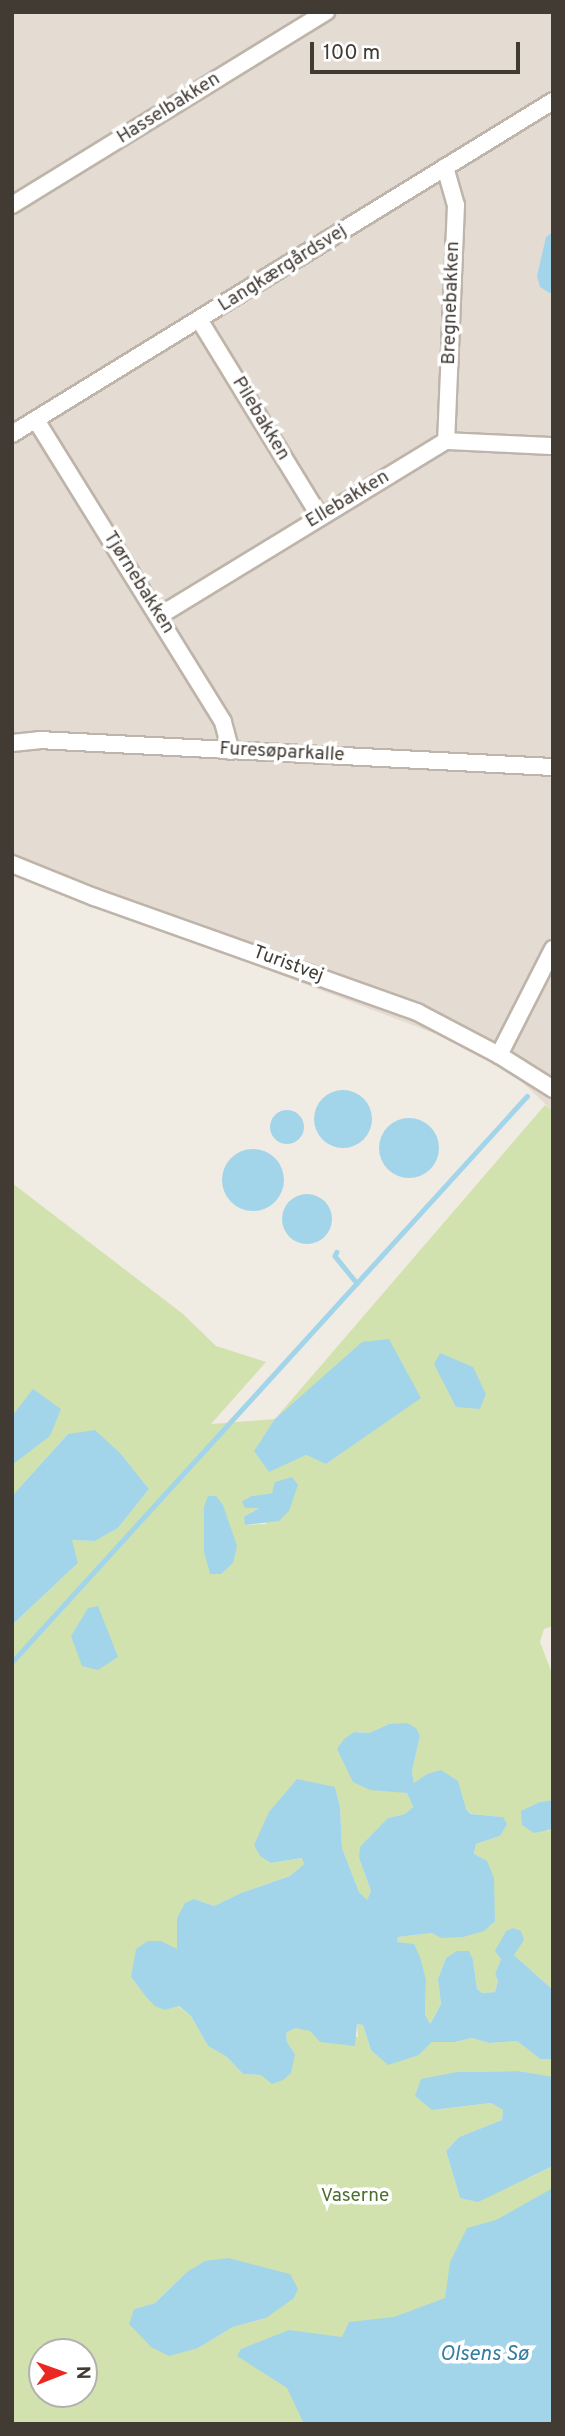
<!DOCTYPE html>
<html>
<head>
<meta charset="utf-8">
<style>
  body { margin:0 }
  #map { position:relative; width:565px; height:2436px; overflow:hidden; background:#f0ebe3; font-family:Overpass,sans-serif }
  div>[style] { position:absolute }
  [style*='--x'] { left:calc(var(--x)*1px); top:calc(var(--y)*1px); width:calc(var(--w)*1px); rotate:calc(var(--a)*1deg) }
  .residential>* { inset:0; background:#e4dcd2 }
  .green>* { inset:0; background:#d1e2ae }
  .water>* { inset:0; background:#a3d5ea }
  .round { border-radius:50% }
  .stream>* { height:4.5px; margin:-2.25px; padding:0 2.25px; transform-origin:2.25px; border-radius:2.25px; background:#a3d5ea }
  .roads { filter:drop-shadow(2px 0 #beb4aa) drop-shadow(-2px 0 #beb4aa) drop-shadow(0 2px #beb4aa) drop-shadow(0 -2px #beb4aa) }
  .minor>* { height:16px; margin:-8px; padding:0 8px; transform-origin:8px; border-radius:8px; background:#fff }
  span { translate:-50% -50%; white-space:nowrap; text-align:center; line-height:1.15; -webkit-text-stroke:7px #fff; paint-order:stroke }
  .street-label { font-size:19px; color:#423b34 }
  .park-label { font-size:19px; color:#4d6e2c }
  .water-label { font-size:21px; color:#347d9e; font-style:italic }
  .frame { position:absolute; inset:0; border:14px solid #423b34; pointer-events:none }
  .north { position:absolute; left:28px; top:2338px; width:70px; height:70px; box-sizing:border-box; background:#fff; border:2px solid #b3b1ae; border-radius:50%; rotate:89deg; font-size:19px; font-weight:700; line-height:28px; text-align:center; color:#423b34 }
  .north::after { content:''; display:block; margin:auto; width:24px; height:32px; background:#ea2821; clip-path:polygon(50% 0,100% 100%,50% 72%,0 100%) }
  .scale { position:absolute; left:310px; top:42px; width:210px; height:32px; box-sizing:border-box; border:4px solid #423b34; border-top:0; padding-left:9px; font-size:21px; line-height:24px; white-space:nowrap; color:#423b34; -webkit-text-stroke:5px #fff; paint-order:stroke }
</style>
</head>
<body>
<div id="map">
  <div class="residential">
    <div style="clip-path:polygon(12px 12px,553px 12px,553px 1111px,494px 1056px,12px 873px)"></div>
  </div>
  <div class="green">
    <div style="clip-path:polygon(evenodd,545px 1105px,553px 1111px,553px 1626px,544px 1629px,540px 1642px,553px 1676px,553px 1800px,540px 1802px,547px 1831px,553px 1829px,553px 1990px,514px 1955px,501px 1959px,495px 1974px,498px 1981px,495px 1992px,482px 1993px,477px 1989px,473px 1960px,446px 1958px,438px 1979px,441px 2004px,429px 2025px,425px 2015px,426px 1980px,397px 1942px,398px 1937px,432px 1933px,474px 1855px,476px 1844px,500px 1836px,503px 1817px,472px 1814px,427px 1774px,414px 1784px,412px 1771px,420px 1736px,389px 1724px,369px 1733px,354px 1732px,395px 1791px,407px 1793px,413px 1807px,405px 1814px,388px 1818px,359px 1858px,371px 1891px,367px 1901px,359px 1892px,342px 1848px,340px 1807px,335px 1787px,262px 1830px,254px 1845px,271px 1863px,303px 1858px,304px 1864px,290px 1876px,241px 1893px,214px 1906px,194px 1899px,177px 1918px,177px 1949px,131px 1977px,146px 1997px,165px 2010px,178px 2006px,191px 2016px,208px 2046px,227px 2057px,243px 2074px,261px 2075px,295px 2054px,287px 2042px,286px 2033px,295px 2028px,358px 2037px,357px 2024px,363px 2025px,371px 2050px,419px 2055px,432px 2042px,455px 2042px,472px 2038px,489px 2043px,517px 2041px,540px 2059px,553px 2059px,551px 2078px,518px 2071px,457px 2072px,432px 2110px,491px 2103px,503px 2110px,502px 2120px,459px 2137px,446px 2151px,460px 2198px,531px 2177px,553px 2166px,553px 2424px,12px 2424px,12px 1625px,78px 1563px,71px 1540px,95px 1541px,118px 1528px,149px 1489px,121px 1454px,68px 1434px,12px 1496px,12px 1465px,16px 1461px,20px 1407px,12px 1416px,12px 1183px,183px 1314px,216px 1346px,266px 1362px,211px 1424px,275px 1419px,545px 1105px,420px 1398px,326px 1464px,306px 1455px,420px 1398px,545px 1105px,275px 1489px,266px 1524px,245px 1525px,251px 1512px,260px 1508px,252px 1496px,272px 1493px,275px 1489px,545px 1105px,187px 2272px,266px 2318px,233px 2327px,198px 2348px,134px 2309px,155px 2303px,187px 2272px,545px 1105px,42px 2352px,84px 2352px,84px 2394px,42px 2394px,42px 2352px)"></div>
  </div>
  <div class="water">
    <div style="clip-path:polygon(553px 232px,553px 295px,540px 287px,537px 276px,546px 237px)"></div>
    <div class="round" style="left:314px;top:1090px;width:58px;height:58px"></div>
    <div class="round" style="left:270px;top:1110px;width:34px;height:34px"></div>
    <div class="round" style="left:379px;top:1118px;width:60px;height:60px"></div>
    <div class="round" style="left:222px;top:1149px;width:62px;height:62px"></div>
    <div class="round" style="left:282px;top:1194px;width:50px;height:50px"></div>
    <div style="clip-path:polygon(389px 1339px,421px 1398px,326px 1464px,306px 1455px,269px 1472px,254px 1451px,275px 1419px,362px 1342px)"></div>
    <div style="clip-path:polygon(440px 1353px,473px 1367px,486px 1394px,480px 1409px,456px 1407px,434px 1364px)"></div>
    <div style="clip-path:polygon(33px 1389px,61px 1409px,50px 1436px,12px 1465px,12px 1416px)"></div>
    <div style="clip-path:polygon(95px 1430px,121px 1454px,149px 1489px,118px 1528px,95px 1541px,72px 1540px,78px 1563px,12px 1625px,12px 1496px,68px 1434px)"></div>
    <div style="clip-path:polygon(292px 1477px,298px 1485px,289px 1511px,279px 1521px,245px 1525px,244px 1517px,259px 1508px,245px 1508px,242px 1501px,252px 1496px,272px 1493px,275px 1482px)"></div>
    <div style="clip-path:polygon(208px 1496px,216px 1496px,223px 1505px,237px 1546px,233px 1563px,221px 1574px,210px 1574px,204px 1552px,204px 1507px)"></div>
    <div style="clip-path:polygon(98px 1606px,118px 1657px,98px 1670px,82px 1666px,71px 1636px,88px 1608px)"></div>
    <div style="clip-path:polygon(407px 1723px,416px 1728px,420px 1736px,412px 1771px,414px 1783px,427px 1774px,441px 1770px,458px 1781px,466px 1809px,471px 1814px,503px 1817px,507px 1824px,500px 1836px,476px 1844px,474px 1854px,487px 1861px,494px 1878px,495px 1921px,484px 1931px,463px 1937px,441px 1938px,432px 1933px,398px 1937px,397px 1942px,414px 1944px,420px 1957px,426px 1980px,425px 2015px,430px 2024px,441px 2004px,438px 1979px,446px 1958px,457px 1951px,469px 1951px,473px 1960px,477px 1989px,482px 1993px,495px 1992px,498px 1981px,495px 1974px,501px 1959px,495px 1951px,506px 1931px,513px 1928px,521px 1931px,524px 1940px,514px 1955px,553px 1990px,553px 2059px,540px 2059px,517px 2041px,489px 2043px,472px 2038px,455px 2042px,432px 2042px,419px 2055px,388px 2065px,371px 2050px,363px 2025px,357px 2024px,355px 2046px,320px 2042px,310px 2031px,295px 2028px,286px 2033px,287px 2042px,295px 2054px,291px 2073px,283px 2080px,272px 2084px,261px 2075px,243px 2074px,227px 2057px,208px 2046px,191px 2016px,179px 2006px,165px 2010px,155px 2006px,146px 1997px,131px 1977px,136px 1949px,148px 1941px,161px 1941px,177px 1949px,177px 1918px,185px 1903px,194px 1899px,214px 1906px,241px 1893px,290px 1876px,304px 1864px,302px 1858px,271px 1863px,260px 1856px,254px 1845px,269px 1812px,297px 1779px,335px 1787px,340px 1807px,342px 1848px,359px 1892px,367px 1900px,371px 1891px,359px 1858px,360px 1847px,388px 1818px,405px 1814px,413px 1807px,407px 1793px,370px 1790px,353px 1782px,337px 1749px,344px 1739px,354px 1732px,369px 1733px,389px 1724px)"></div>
    <div style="clip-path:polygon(553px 1800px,553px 1829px,534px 1833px,522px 1825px,521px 1811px,540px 1802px)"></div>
    <div style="clip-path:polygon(518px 2071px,553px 2077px,553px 2166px,478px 2202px,460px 2198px,446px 2151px,459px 2137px,502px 2120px,503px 2110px,491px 2103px,432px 2110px,415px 2096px,421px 2079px,457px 2072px)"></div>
    <div style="clip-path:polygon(553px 2188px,553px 2424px,304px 2424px,287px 2388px,237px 2356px,241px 2349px,289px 2330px,342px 2337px,349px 2322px,394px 2317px,445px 2298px,450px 2262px,467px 2228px,496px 2220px)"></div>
    <div style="clip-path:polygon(228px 2258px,290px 2274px,298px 2289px,294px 2298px,266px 2318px,233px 2327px,198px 2348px,169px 2356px,151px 2347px,129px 2324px,134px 2309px,155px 2303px,187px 2272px,205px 2261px)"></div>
  </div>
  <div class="stream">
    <div style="--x:337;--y:1252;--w:4;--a:117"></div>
    <div style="--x:335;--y:1256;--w:35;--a:51"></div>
    <div style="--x:12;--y:1662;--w:765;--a:-47.7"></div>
  </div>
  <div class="roads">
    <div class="minor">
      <div style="--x:445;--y:167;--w:40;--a:74"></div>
      <div style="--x:456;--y:205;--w:236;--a:92.4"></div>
      <div style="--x:12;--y:205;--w:369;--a:-31.6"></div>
      <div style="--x:200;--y:321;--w:230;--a:58.5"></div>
      <div style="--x:36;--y:420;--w:355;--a:58.2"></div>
      <div style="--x:223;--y:722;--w:30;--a:75"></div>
      <div style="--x:12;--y:434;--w:635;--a:-31.61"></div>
      <div style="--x:159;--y:616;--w:336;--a:-31.4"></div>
      <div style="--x:446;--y:441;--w:107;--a:2.7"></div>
      <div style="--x:12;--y:743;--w:27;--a:-6"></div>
      <div style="--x:39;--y:740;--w:515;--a:3.01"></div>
      <div style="--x:12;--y:864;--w:88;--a:21.9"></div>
      <div style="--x:94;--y:897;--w:343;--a:19.6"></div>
      <div style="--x:417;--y:1012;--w:93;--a:27.7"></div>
      <div style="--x:499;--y:1055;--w:64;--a:32.2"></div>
      <div style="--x:499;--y:1055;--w:119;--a:-63"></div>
    </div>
  </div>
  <div class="street-label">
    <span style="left:169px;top:109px;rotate:-32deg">Hasselbakken</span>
    <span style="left:283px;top:269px;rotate:-32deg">Langkærgårdsvej</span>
    <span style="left:452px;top:303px;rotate:-88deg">Bregnebakken</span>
    <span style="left:260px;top:419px;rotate:59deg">Pilebakken</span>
    <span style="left:348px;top:500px;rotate:-31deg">Ellebakken</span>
    <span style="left:138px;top:583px;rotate:58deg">Tjørnebakken</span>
    <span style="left:282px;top:753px;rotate:3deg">Furesøparkalle</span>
    <span style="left:288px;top:965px;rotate:20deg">Turistvej</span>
  </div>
  <div class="park-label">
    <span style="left:355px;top:2197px">Vaserne</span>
  </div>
  <div class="water-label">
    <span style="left:484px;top:2355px">Olsens Sø</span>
  </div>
  <div class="frame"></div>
  <div class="north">N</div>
  <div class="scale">100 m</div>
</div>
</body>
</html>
